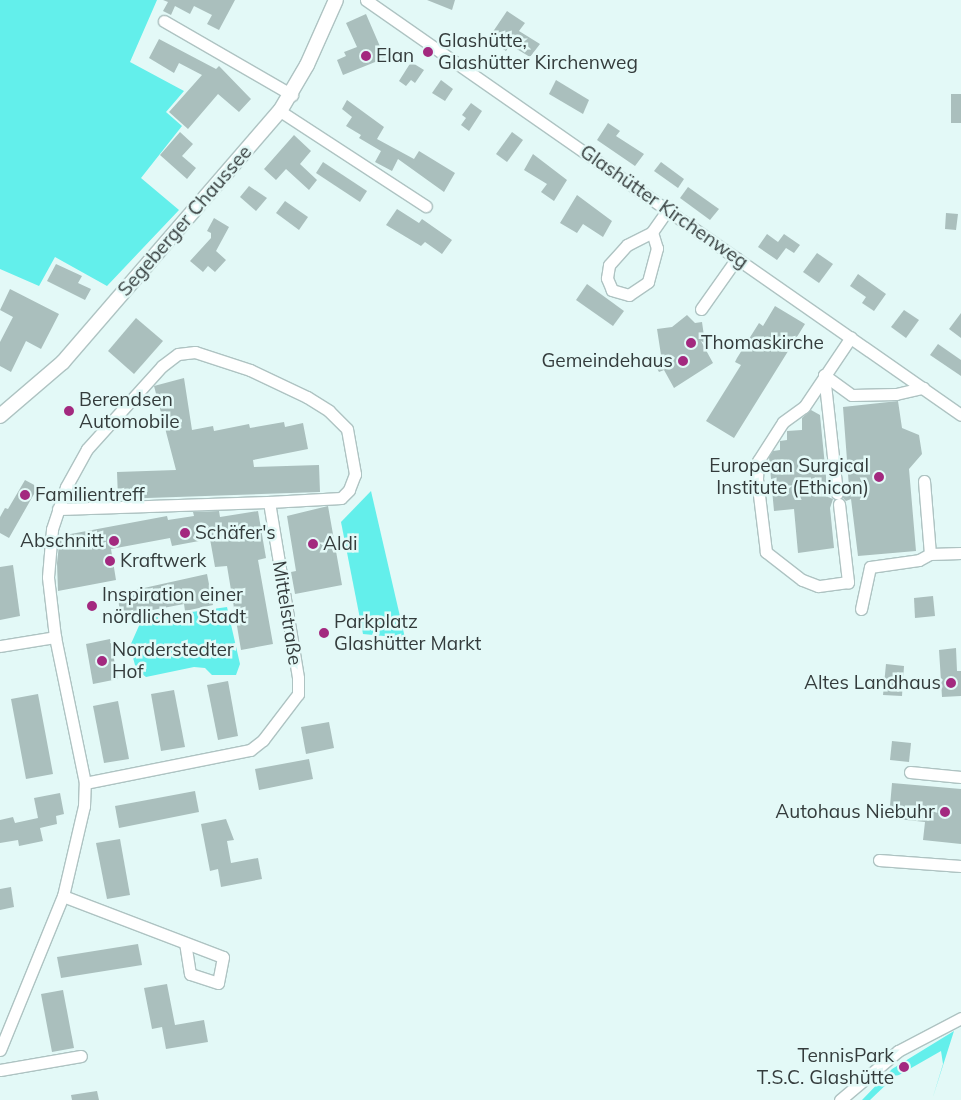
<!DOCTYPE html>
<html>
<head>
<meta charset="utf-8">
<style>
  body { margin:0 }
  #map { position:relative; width:961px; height:1100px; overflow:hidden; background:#e3f9f7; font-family:Mulish,sans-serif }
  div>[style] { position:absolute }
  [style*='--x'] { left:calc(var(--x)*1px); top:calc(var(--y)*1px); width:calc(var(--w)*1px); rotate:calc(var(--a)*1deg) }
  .green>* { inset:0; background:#63efeb }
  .building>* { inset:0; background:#aabfbd }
  .roads { filter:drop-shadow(1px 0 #aec3c2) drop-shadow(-1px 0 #aec3c2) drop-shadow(0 1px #aec3c2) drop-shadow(0 -1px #aec3c2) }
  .minor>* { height:11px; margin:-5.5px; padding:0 5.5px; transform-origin:5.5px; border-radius:5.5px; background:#fff }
  .major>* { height:14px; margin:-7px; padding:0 7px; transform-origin:7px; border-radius:7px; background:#fff }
  .dots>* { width:14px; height:14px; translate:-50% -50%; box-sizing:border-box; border:2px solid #e3f9f7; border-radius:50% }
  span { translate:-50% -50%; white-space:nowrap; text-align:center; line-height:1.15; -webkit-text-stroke:5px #e3f9f7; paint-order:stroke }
  .poi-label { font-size:19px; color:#343c3c }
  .left { translate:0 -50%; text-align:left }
  .right { translate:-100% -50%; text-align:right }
  .street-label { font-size:19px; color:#343c3c }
</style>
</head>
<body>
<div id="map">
  <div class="green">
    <div style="clip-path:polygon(0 0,157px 0,130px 62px,184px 91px,166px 112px,182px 126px,141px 178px,179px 210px,107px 286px,55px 257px,39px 286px,0 269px)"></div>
    <div style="clip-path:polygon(371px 491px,405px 638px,363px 634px,341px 522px)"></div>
    <div style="clip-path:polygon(227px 607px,240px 664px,236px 675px,212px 675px,205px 668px,194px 667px,146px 677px,136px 669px,130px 646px,142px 619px)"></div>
    <div style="clip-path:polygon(954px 1031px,932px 1100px,943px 1064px,941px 1051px,892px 1079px,870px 1100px,862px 1100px,892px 1069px)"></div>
  </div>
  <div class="building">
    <div style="clip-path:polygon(163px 0,235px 0,219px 30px,207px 24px,212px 15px,194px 6px,190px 14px,175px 6px,171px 15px,163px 11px,168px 2px)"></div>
    <div style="clip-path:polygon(427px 0,455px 0,452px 10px)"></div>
    <div style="clip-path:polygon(507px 11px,525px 23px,519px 31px,540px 44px,530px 57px,510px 45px,506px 51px,488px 39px)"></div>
    <div style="clip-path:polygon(366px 14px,385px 58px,343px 75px,337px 60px,346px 56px,344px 52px,357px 47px,346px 23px)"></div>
    <div style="clip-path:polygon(159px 39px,216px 69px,219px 66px,251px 99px,239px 112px,218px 94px,188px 129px,169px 112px,202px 75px,179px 63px,174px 73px,149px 58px)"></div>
    <div style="clip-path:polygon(411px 62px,424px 70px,415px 83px,411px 80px,406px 86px,399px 81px)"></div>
    <div style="clip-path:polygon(441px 80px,453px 89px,445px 101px,432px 93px)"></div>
    <div style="clip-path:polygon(556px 80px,589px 100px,583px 114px,549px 94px)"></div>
    <div style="clip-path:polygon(951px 94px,961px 94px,961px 123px,951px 123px)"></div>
    <div style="clip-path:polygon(347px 100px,384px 127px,377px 139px,414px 159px,419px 151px,455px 173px,444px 192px,398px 159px,392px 171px,375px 162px,381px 151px,359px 138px,361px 135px,346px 126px,352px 117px,342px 109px)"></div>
    <div style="clip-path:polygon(471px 103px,482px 111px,469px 131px,461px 125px,466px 118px,462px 115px)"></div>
    <div style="clip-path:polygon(608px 123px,620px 131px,616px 136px,644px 154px,635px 166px,597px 140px)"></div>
    <div style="clip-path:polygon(180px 132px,193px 144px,182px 156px,196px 168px,187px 179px,160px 155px)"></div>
    <div style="clip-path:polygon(512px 132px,523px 140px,507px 162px,496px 154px)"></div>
    <div style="clip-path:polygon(294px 135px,311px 151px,300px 164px,317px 180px,309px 190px,286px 169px,276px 180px,264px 169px)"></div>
    <div style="clip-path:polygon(533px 154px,567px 180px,554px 201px,541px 192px,547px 184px,524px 170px)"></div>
    <div style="clip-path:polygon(323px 162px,367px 191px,360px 202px,316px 173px)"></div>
    <div style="clip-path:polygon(661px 162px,684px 179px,678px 188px,654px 171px)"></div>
    <div style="clip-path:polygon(249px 186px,267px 198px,256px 211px,240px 197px)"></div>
    <div style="clip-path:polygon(688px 187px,719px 209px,710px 220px,680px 198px)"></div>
    <div style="clip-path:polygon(577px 195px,612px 221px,603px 237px,583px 224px,577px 233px,560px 223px)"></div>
    <div style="clip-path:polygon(285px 201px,308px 217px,299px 230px,276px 213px)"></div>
    <div style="clip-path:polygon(397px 209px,419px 223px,422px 219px,452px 240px,442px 254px,425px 242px,421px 246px,386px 225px)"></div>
    <div style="clip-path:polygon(946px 213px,958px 214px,956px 230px,945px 229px)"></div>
    <div style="clip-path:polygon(214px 218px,229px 227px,216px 251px,226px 260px,215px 272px,208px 266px,203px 272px,190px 261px,211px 238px,211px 233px,207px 231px)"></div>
    <div style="clip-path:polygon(767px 234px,778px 242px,784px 234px,800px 245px,794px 253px,786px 248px,777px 260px,758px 247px)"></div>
    <div style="clip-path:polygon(817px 253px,833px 264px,819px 283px,803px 272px)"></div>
    <div style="clip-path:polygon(56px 264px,82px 276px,78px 283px,91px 289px,85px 300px,47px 281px)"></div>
    <div style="clip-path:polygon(858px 274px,886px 294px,874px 311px,862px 303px,866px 297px,850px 286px)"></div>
    <div style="clip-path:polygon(587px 284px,624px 311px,613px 326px,576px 300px)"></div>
    <div style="clip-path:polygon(10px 289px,59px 314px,41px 349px,26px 341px,11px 372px,0 366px,0 342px,13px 317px,0 310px)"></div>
    <div style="clip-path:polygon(775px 306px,805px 324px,734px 438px,706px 421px,741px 365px,735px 362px,737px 358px,759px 323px,763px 326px)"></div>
    <div style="clip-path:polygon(904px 310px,919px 320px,906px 338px,891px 327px)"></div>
    <div style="clip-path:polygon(961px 313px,961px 338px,949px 329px)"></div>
    <div style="clip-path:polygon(687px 315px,695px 323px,702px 322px,705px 343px,701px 341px,713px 363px,674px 388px,664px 370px,659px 372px,652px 359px,661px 355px,657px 329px,672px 327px)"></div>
    <div style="clip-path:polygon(136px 318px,163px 341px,134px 374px,108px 351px)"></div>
    <div style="clip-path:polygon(938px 344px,961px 360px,961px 376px,930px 355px)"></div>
    <div style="clip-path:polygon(184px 378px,192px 430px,213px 426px,214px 431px,249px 424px,250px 428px,284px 422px,285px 427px,303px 423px,308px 449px,253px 460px,254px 467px,319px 465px,320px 492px,118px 499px,117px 472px,176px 470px,154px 386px)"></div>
    <div style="clip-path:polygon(898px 401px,902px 428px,919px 435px,922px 454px,909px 469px,916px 551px,858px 556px,851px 499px,846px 501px,843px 498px,844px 490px,849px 487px,843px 407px)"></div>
    <div style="clip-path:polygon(811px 410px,820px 415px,828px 497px,833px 499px,830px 508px,834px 548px,798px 553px,794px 509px,774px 511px,769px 457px,773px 451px,780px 450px,780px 441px,787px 440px,787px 431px,802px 430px,802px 418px)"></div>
    <div style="clip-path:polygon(25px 480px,38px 487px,9px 538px,0 533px,0 517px,5px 508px,8px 509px)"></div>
    <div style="clip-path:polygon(328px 506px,342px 585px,295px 594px,291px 572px,296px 571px,287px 516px)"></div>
    <div style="clip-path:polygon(219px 511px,220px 517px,258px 511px,266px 558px,258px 560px,273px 644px,241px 650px,227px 566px,215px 567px,210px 539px,172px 546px,170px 538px,111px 549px,116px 580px,58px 591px,57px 563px,60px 536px,167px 516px,168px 520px,194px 516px,193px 512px)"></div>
    <div style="clip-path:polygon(13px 565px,20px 616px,0 620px,0 567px)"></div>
    <div style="clip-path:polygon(207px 574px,213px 605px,185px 611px,184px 604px,121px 616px,117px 594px)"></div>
    <div style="clip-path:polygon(933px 596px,935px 616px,915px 618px,914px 598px)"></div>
    <div style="clip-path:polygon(110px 639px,118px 679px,93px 684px,86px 644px)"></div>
    <div style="clip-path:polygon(956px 648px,957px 671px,961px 671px,961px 696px,942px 697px,939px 650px)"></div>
    <div style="clip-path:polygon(886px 664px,904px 666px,902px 696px,883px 695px)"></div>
    <div style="clip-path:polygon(228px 681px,238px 736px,218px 740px,207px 685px)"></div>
    <div style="clip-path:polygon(174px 690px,185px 747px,161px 751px,151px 694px)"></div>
    <div style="clip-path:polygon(38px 694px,53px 774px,26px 779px,11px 699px)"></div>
    <div style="clip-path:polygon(118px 701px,129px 759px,104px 763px,93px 706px)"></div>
    <div style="clip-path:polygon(329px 722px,334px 748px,306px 754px,301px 727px)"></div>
    <div style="clip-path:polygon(892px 741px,911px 743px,909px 762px,890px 760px)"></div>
    <div style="clip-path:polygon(309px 759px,313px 779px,259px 790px,255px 769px)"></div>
    <div style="clip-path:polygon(892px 783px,961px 789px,961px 844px,923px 840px,925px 822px,889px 818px)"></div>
    <div style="clip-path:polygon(195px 791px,199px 812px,119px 828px,115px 806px)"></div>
    <div style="clip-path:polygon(60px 793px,64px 814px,56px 816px,57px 824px,40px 828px,43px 841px,19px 846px,18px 840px,0 843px,0 820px,13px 817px,15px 823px,38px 818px,34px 798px)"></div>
    <div style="clip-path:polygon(226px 819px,234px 840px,227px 841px,231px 863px,258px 858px,262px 879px,221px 887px,218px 869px,210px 871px,201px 824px)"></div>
    <div style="clip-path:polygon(120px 839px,130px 895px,107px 899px,96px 843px)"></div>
    <div style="clip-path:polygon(11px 887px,14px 907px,0 910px,0 889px)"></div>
    <div style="clip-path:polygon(138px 944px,142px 965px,61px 978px,57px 957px)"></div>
    <div style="clip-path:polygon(167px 984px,175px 1025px,204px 1020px,208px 1042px,166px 1049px,162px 1027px,152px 1029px,144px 988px)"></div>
    <div style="clip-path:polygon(63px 990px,74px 1048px,52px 1052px,41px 994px)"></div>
    <div style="clip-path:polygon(97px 1091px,99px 1100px,72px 1100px,71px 1095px)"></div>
  </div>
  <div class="roads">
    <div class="minor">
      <div style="--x:366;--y:0;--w:725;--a:34.89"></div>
      <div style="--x:164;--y:21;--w:148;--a:30"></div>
      <div style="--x:280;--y:111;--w:174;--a:33.1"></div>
      <div style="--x:652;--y:232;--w:17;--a:73"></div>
      <div style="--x:657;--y:248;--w:35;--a:105"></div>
      <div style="--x:648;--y:282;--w:23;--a:146"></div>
      <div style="--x:629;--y:295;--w:18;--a:-164"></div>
      <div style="--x:612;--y:290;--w:13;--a:-113"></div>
      <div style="--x:607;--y:278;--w:13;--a:-81"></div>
      <div style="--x:609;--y:265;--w:27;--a:-48"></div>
      <div style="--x:627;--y:245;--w:28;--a:-27"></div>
      <div style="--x:652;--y:232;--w:28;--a:-55"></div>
      <div style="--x:701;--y:309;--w:62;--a:-54.8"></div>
      <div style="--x:824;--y:375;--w:119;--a:83.7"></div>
      <div style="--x:824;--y:375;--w:34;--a:36"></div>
      <div style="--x:852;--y:395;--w:44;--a:-1.3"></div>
      <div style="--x:896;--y:394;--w:28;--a:-13"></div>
      <div style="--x:924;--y:481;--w:73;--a:85.3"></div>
      <div style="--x:930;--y:554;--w:31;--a:-2"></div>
      <div style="--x:839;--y:504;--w:79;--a:83.4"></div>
      <div style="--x:848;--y:582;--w:30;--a:172"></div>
      <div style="--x:818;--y:586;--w:17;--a:-159"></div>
      <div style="--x:802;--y:580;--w:46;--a:-142.1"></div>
      <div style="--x:766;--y:552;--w:74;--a:-97"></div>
      <div style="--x:757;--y:479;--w:18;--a:-87"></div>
      <div style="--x:758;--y:461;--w:46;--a:-57.3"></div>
      <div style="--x:783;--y:422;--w:26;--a:-36"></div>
      <div style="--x:804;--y:407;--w:84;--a:-56.1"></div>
      <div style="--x:58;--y:509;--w:211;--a:-1.9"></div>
      <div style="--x:269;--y:502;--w:178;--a:80.6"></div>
      <div style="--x:298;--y:678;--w:16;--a:90"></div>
      <div style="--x:298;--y:694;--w:58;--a:127.3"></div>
      <div style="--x:263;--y:740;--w:16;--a:142"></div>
      <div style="--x:250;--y:750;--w:168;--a:168.7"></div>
      <div style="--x:861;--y:609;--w:43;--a:-77.9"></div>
      <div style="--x:870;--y:567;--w:49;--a:-8.1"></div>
      <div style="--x:919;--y:560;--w:13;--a:-29"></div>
      <div style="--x:0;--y:646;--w:56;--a:-9.3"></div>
      <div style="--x:910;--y:772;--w:51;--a:5.6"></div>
      <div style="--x:879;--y:860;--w:82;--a:4.2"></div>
      <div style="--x:63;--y:896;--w:171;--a:20.9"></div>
      <div style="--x:223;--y:957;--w:26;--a:101"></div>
      <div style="--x:218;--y:983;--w:29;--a:-162"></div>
      <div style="--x:190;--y:974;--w:30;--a:-99"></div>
      <div style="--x:0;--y:1050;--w:166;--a:-67.8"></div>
      <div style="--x:63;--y:896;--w:92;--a:-76.9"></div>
      <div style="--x:84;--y:806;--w:23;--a:-88"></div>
      <div style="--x:85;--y:783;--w:149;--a:-101.6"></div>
      <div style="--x:55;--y:637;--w:60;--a:-96.7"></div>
      <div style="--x:48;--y:577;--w:48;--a:-85.2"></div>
      <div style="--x:52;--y:529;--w:44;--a:-71.6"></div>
      <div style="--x:66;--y:487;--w:43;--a:-61.1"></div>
      <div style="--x:87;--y:449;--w:112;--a:-47.9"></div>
      <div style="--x:162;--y:366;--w:20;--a:-37"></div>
      <div style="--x:178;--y:354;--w:17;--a:-7"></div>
      <div style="--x:195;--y:352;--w:58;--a:18.1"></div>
      <div style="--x:250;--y:370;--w:63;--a:25.3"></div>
      <div style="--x:307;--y:397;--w:26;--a:32"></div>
      <div style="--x:329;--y:411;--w:25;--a:45"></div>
      <div style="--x:347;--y:429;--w:46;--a:79.9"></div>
      <div style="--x:355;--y:474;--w:17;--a:111"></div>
      <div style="--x:349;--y:490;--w:11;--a:135"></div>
      <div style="--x:341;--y:498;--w:72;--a:176.8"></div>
      <div style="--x:0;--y:1070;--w:82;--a:-9.8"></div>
      <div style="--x:840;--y:1100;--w:76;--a:-40.2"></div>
      <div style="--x:898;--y:1051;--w:71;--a:-27.6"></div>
    </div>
    <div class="major">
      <div style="--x:0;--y:416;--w:83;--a:-40.6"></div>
      <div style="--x:63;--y:362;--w:332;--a:-49.2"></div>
      <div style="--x:280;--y:111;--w:53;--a:-59.6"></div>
      <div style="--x:307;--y:65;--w:71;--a:-66"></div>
    </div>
  </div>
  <div class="dots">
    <div style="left:428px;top:52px;background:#a3297f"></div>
    <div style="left:366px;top:56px;background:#a3297f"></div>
    <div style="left:691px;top:343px;background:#a3297f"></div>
    <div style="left:683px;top:361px;background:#a3297f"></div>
    <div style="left:69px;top:411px;background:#a3297f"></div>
    <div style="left:879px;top:477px;background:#a3297f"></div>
    <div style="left:25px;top:495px;background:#a3297f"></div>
    <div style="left:185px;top:533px;background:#a3297f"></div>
    <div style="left:114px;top:541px;background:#a3297f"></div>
    <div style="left:313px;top:544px;background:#a3297f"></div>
    <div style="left:110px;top:561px;background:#a3297f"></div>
    <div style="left:92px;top:606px;background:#a3297f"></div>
    <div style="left:324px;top:633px;background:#a3297f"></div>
    <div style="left:102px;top:661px;background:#a3297f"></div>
    <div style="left:951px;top:683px;background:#a3297f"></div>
    <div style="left:945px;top:812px;background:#a3297f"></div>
    <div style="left:904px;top:1067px;background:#a3297f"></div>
  </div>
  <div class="poi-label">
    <span class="left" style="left:438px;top:52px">Glashütte,<br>Glashütter Kirchenweg</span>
    <span class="left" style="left:376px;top:56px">Elan</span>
    <span class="left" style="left:701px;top:343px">Thomaskirche</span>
    <span class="right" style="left:673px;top:361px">Gemeindehaus</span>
    <span class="left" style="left:79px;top:411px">Berendsen<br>Automobile</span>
    <span class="right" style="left:869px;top:477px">European Surgical<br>Institute (Ethicon)</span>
    <span class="left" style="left:35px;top:495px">Familientreff</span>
    <span class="left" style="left:195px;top:533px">Schäfer's</span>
    <span class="right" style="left:104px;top:541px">Abschnitt</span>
    <span class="left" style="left:323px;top:544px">Aldi</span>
    <span class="left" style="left:120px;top:561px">Kraftwerk</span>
    <span class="left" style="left:102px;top:606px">Inspiration einer<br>nördlichen Stadt</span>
    <span class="left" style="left:334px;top:633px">Parkplatz<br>Glashütter Markt</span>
    <span class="left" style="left:112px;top:661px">Norderstedter<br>Hof</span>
    <span class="right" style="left:941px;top:683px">Altes Landhaus</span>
    <span class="right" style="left:935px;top:812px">Autohaus Niebuhr</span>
    <span class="right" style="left:894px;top:1067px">TennisPark<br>T.S.C. Glashütte</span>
  </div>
  <div class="street-label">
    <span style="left:664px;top:207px;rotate:35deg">Glashütter Kirchenweg</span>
    <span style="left:185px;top:221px;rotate:-49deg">Segeberger Chaussee</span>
    <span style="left:287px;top:613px;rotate:81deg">Mittelstraße</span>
  </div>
</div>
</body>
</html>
